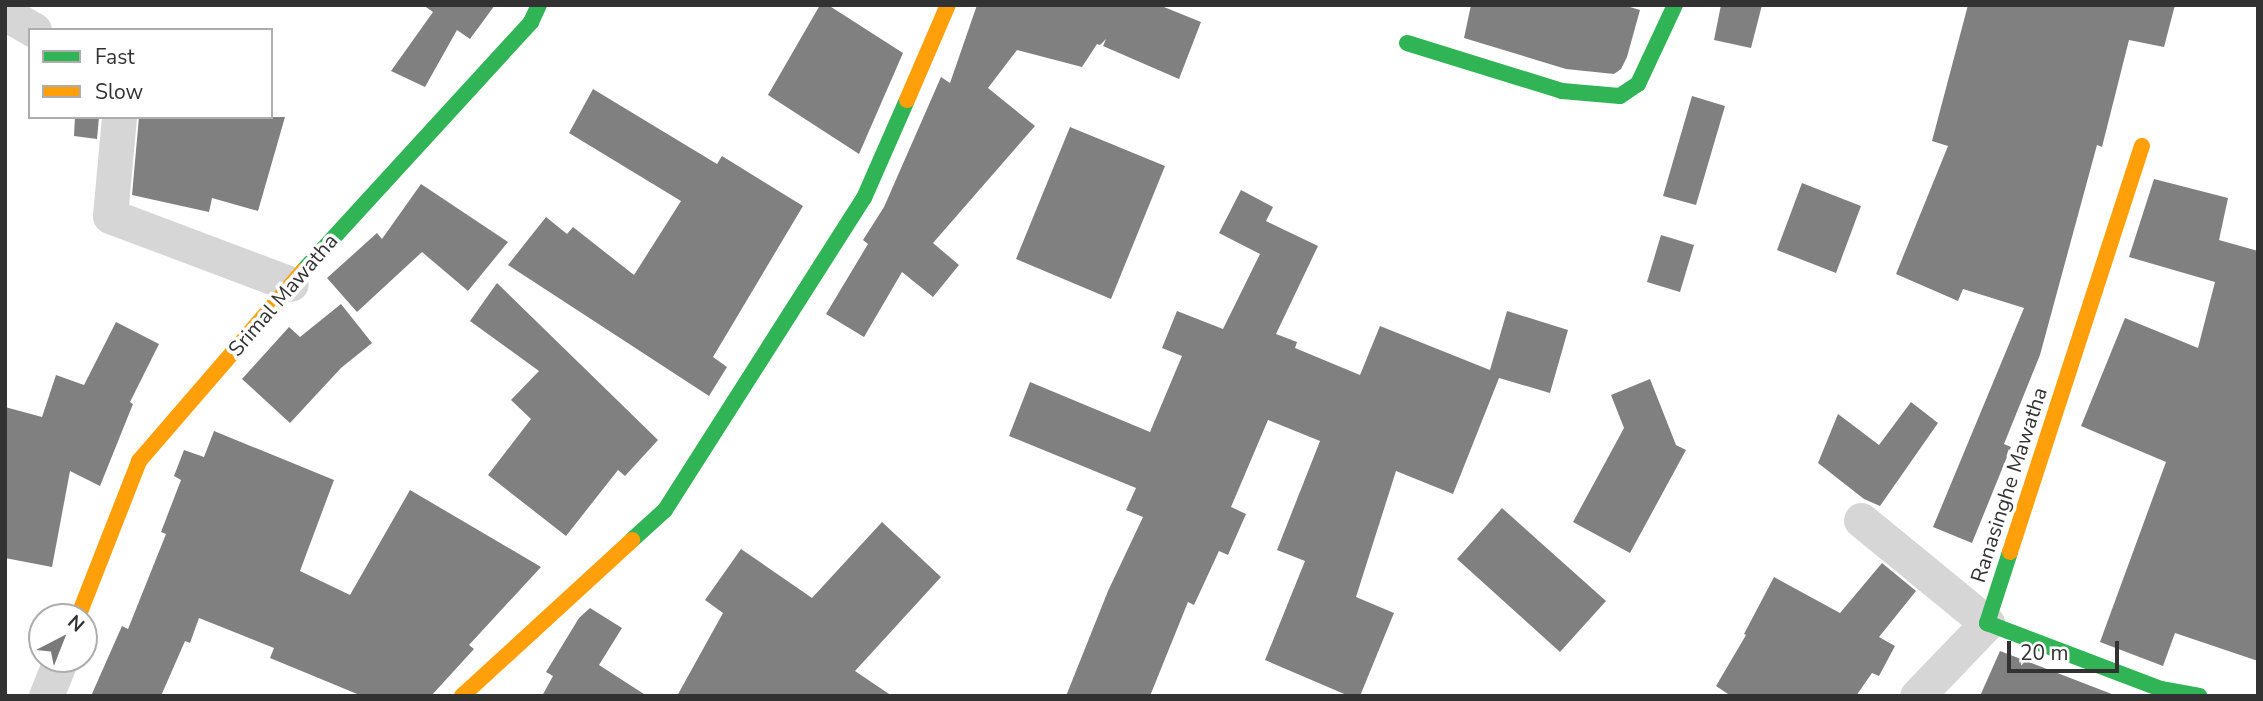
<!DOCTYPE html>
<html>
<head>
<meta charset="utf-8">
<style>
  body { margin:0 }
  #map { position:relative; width:2263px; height:701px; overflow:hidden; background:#fff; font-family:"Nunito Sans",sans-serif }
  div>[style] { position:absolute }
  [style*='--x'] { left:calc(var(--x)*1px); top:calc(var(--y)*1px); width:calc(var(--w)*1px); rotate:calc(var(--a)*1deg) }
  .building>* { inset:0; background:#808080 }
  .street>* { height:35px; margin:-17.5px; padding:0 17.5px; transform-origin:17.5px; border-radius:17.5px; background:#d6d6d6 }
  .fast>* { height:16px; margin:-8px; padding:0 8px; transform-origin:8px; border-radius:8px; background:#30b455 }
  .slow>* { height:16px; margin:-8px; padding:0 8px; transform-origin:8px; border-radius:8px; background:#ff9f0a }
  span { translate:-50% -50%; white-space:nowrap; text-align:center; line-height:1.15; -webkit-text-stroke:7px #fff; paint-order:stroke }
  .street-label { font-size:21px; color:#323232 }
  .frame { position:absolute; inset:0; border:7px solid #323232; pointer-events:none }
  .legend { position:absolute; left:28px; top:28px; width:245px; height:91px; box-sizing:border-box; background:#fff; border:2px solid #adadad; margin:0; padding:9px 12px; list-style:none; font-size:21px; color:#323232 }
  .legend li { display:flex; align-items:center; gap:14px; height:35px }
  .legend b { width:35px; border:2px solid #adadad }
  .north { position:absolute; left:28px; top:603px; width:70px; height:70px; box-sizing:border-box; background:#fff; border:2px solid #adadad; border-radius:50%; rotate:42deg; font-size:19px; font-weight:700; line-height:28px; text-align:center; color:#323232 }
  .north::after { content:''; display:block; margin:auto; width:24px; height:32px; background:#7a7a7a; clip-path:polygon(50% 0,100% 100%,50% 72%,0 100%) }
  .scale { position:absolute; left:2007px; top:641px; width:112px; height:32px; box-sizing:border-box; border:4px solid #323232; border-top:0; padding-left:9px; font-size:21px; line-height:24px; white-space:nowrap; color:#323232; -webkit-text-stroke:5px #fff; paint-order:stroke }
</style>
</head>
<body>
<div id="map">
  <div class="building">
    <div style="clip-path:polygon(423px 5px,495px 5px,470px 39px,457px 30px,425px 87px,391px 71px,433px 12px)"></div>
    <div style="clip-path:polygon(820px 5px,828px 5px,903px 53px,859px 154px,768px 95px)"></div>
    <div style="clip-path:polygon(977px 5px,1159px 5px,1201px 22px,1179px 79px,1103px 46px,1106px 39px,1100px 45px,1097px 44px,1082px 67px,1017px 50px,988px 88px,1035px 126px,933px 243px,959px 265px,933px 297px,902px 272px,864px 337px,826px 314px,868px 244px,863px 240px,884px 207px,941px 77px,950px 83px)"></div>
    <div style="clip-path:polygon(1471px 5px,1623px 5px,1640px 10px,1627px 57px,1621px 69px,1614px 74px,1566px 69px,1464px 38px)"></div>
    <div style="clip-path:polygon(1721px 5px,1762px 5px,1751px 48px,1714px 40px)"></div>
    <div style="clip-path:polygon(1968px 5px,2175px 5px,2164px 47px,2129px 40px,2102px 147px,2097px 145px,2040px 355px,2004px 444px,2011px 447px,1972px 543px,1933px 527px,2024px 308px,1963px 289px,1958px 301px,1896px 274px,1948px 146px,1932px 141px)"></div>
    <div style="clip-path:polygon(593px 89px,717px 164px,722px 156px,803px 206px,713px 357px,727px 367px,709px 396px,508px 265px,546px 217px,567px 234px,573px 227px,634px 275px,681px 201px,569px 133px)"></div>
    <div style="clip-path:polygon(1692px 96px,1725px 106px,1696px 205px,1663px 196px)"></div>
    <div style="clip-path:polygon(75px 117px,99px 117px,97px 139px,74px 136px)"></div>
    <div style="clip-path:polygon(139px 117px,285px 117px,258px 211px,212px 198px,209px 212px,132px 195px)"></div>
    <div style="clip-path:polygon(1070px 127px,1165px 166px,1111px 299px,1016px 259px)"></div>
    <div style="clip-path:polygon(2154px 179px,2228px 198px,2219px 240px,2258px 251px,2258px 661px,2175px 633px,2163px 666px,2100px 642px,2166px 462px,2081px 426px,2125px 318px,2198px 348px,2215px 282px,2129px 257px)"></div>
    <div style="clip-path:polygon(1802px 183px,1861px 206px,1836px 273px,1777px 250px)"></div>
    <div style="clip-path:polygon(421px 184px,508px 242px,468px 291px,422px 252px,357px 312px,327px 278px,377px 233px,382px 239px)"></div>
    <div style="clip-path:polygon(1241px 190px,1273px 207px,1266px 221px,1318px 246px,1276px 334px,1297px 342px,1295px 348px,1360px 375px,1380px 326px,1490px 370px,1507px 311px,1568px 330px,1550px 393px,1499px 378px,1453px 494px,1396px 471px,1356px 597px,1394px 613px,1360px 696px,1349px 696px,1265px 660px,1305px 561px,1277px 550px,1320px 441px,1268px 420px,1231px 507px,1246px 514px,1228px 555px,1219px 551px,1194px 605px,1188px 602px,1150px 696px,1066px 696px,1108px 591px,1143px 517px,1126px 510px,1136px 488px,1009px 436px,1030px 382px,1150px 432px,1182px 356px,1162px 348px,1177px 311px,1223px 329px,1260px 254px,1219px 233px)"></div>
    <div style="clip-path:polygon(1661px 235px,1694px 245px,1680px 292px,1647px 282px)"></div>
    <div style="clip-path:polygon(497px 283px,658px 440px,625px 476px,618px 470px,566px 536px,488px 475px,531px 419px,511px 400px,539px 371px,470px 321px)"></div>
    <div style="clip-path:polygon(341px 304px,372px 343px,341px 368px,290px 423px,242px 379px,289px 327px,300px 337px)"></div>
    <div style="clip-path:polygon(116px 322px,159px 344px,130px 402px,133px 404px,100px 486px,70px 471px,52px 567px,5px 558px,5px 407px,42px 417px,56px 375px,84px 385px)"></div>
    <div style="clip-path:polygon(1650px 379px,1676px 445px,1686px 450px,1630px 553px,1573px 522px,1624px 428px,1611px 395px)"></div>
    <div style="clip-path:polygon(1911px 402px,1938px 423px,1880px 506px,1864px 499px,1818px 463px,1838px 414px,1879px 445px)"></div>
    <div style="clip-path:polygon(214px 431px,334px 480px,300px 571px,350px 595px,410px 490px,541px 567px,469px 645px,474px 649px,431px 696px,362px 696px,270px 658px,274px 648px,199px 618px,190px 643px,185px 641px,161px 696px,91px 696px,122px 626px,128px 629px,166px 534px,161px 532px,181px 480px,174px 476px,184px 450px,204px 457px)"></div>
    <div style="clip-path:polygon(1502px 508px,1606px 601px,1560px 652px,1457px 559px)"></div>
    <div style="clip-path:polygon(882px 522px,941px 577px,855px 671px,892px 696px,677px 696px,723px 613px,705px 600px,741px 549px,812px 598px)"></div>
    <div style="clip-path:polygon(1882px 563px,1916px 591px,1879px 637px,1895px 646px,1879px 676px,1872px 673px,1856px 696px,1731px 696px,1716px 686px,1746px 635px,1744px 634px,1774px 577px,1840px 613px)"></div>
    <div style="clip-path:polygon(590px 608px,622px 628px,599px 665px,647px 696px,542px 696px,553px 676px,546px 672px,579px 618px)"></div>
    <div style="clip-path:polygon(2000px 651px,2117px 696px,1980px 696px)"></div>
  </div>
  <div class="street">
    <div style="--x:15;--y:19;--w:22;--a:30"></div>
    <div style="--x:119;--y:117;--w:99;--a:95.2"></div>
    <div style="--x:110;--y:216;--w:193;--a:20.6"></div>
    <div style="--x:1861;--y:520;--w:163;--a:39.3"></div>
    <div style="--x:1987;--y:623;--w:101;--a:133.8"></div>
    <div style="--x:46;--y:696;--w:40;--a:-68"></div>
  </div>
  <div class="fast">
    <div style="--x:1407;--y:43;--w:162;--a:17.2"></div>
    <div style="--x:1562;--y:91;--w:58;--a:4.9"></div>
    <div style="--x:1620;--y:96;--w:22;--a:-34"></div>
    <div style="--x:1638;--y:84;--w:87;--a:-64.9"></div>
    <div style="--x:303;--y:271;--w:338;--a:-47.5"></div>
    <div style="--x:531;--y:22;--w:19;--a:-65"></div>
    <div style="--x:632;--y:540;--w:45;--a:-42.3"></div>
    <div style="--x:665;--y:510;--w:370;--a:-57.5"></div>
    <div style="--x:864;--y:198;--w:107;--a:-66.3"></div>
    <div style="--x:2010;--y:552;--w:75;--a:107.9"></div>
    <div style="--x:1987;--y:623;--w:186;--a:20.8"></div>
    <div style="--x:2161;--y:689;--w:39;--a:10"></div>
  </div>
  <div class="slow">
    <div style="--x:907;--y:100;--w:103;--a:-66.7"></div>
    <div style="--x:2010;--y:552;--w:427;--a:-72"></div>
    <div style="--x:78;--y:617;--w:168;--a:-68.6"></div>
    <div style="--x:139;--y:461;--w:251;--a:-49.2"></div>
    <div style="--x:462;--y:696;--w:231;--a:-42.5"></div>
  </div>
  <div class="street-label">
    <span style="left:283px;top:295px;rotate:-49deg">Srimal Mawatha</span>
    <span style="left:2009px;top:485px;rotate:-72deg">Ranasinghe Mawatha</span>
  </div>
  <div class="frame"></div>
  <ul class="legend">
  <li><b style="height:9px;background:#30b455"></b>Fast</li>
  <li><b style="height:9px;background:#ff9f0a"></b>Slow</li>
  </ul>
  <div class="north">N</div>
  <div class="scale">20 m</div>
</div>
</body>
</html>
